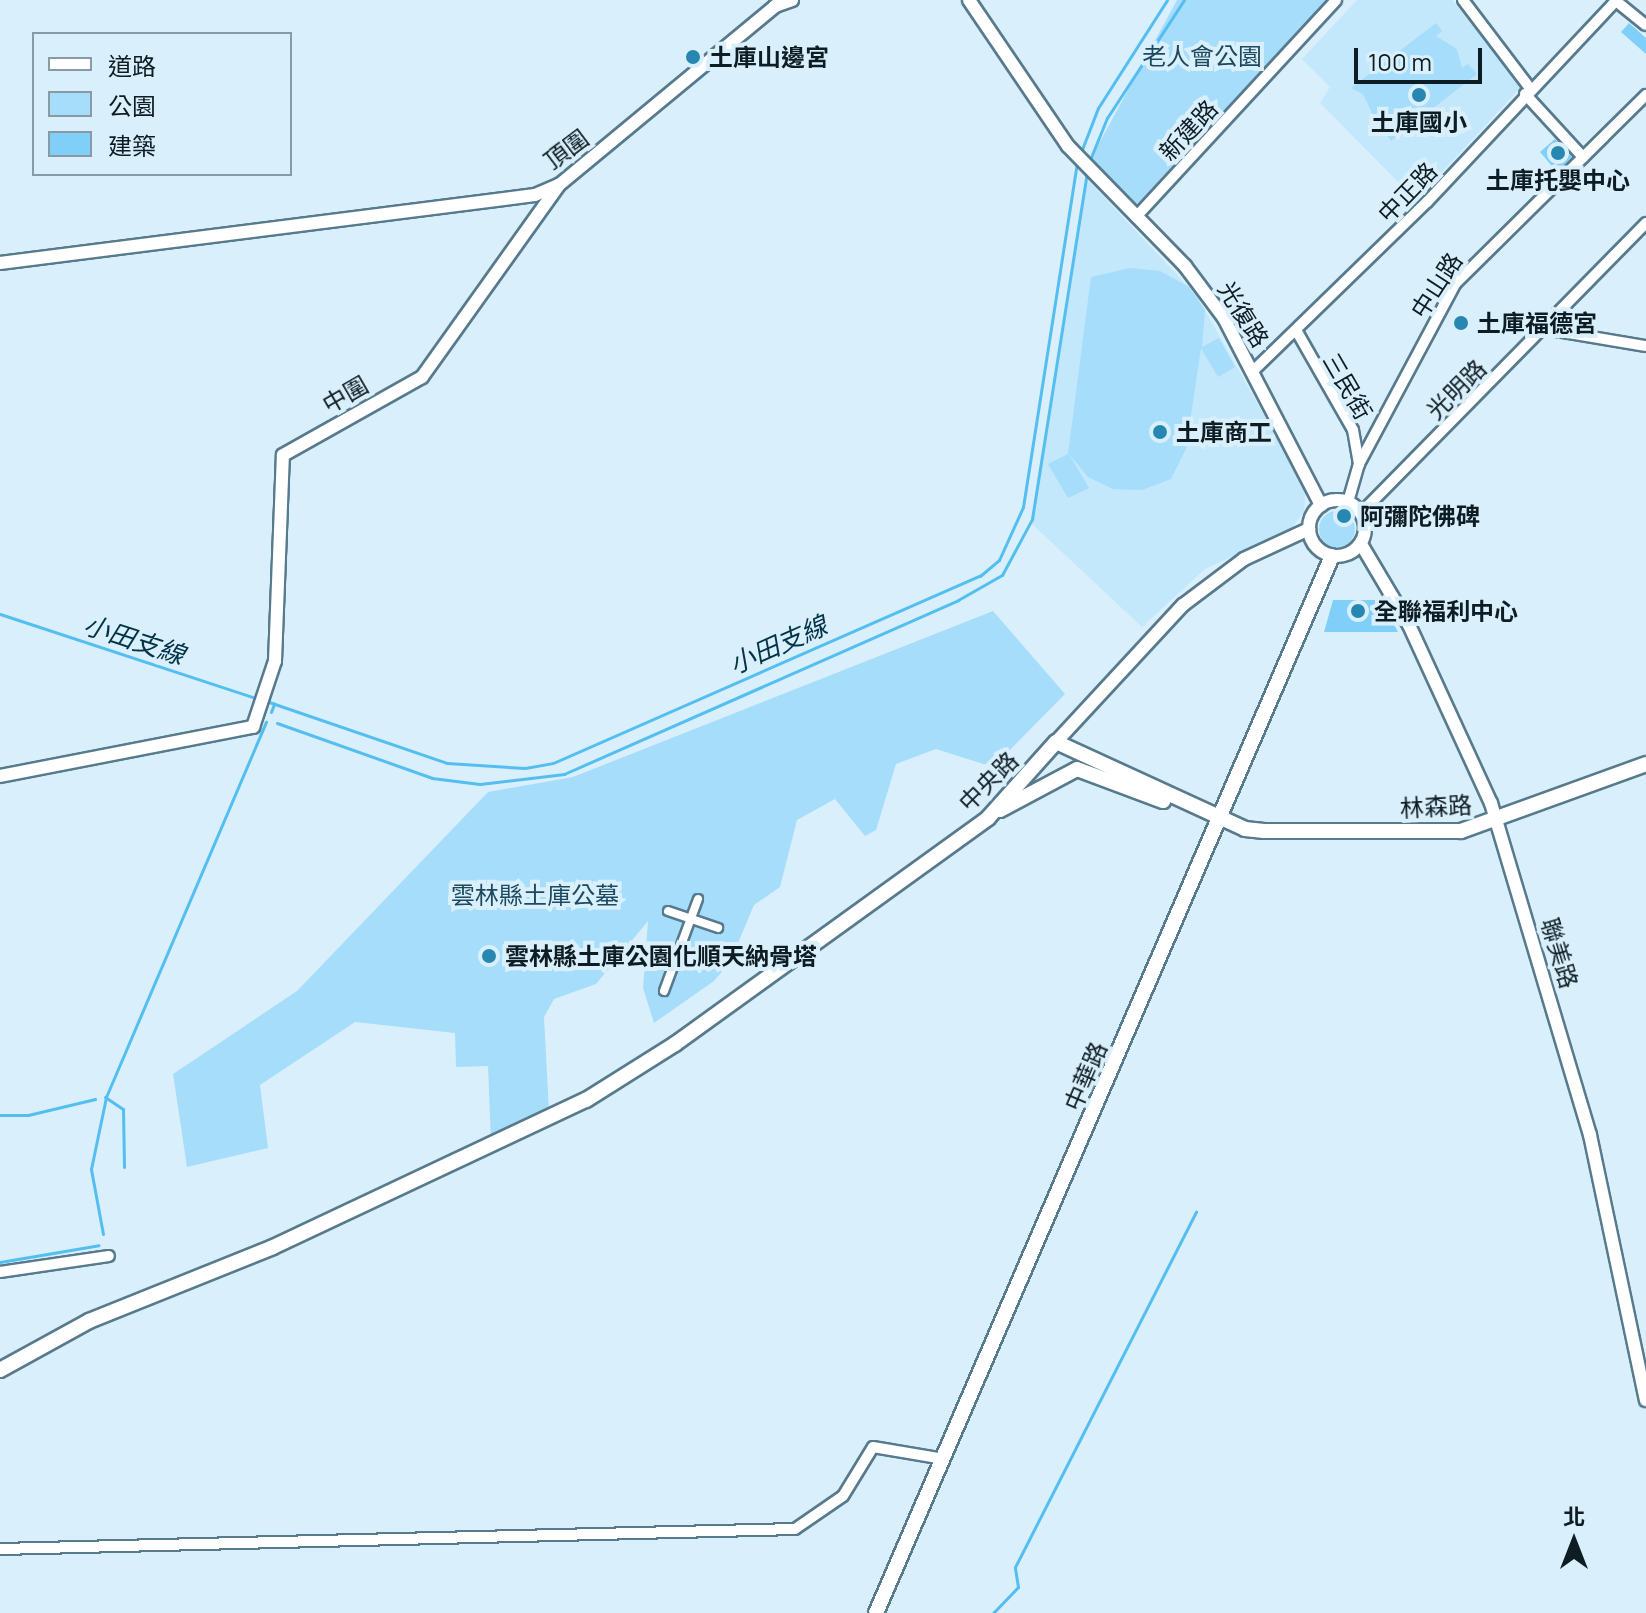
<!DOCTYPE html>
<html>
<head>
<meta charset="utf-8">
<style>
  body { margin:0 }
  #map { position:relative; width:1646px; height:1613px; overflow:hidden; background:#d9f0fc; font-family:Manrope,"Noto Sans TC",sans-serif }
  div>[style] { position:absolute }
  [style*='--x'] { left:calc(var(--x)*1px); top:calc(var(--y)*1px); width:calc(var(--w)*1px); rotate:calc(var(--a)*1deg) }
  .built>* { inset:0; background:#c3e7fb }
  .green>* { inset:0; background:#a5ddfb }
  .round { border-radius:50% }
  .stream>* { height:3px; margin:-1.5px; padding:0 1.5px; transform-origin:1.5px; border-radius:1.5px; background:#54bef1 }
  .building>* { inset:0; background:#7fcff8 }
  .roads { filter:drop-shadow(2px 0 #577a8d) drop-shadow(-2px 0 #577a8d) drop-shadow(0 2px #577a8d) drop-shadow(0 -2px #577a8d) }
  .pedestrian>* { height:8px; margin:-4px; padding:0 4px; transform-origin:4px; border-radius:4px; background:#fff }
  .minor>* { height:10px; margin:-5px; padding:0 5px; transform-origin:5px; border-radius:5px; background:#fff }
  .tertiary>* { height:12px; margin:-6px; padding:0 6px; transform-origin:6px; border-radius:6px; background:#fff }
  .tertiary>.ring { margin:-6px; padding:0; box-sizing:content-box; background:none; border:12px solid #fff; border-radius:50% }
  .secondary>* { height:14px; margin:-7px; padding:0 7px; transform-origin:7px; border-radius:7px; background:#fff }
  .dots>* { width:22px; height:22px; translate:-50% -50%; box-sizing:border-box; border:4px solid #d9f0fc; border-radius:50% }
  span { translate:-50% -50%; white-space:nowrap; text-align:center; line-height:1.15; -webkit-text-stroke:8px #d9f0fc; paint-order:stroke }
  .park-label { font-size:24px; color:#1c495e }
  .poi-label { font-size:24px; color:#0e1c23; font-weight:700 }
  .left { translate:0 -50%; text-align:left }
  .street-label { font-size:24px; color:#0e1c23 }
  .water-label { font-size:26px; color:#023347; font-style:italic }
  .legend { position:absolute; left:32px; top:32px; width:260px; height:144px; box-sizing:border-box; background:#d9f0fc; border:2px solid #889ba5; margin:0; padding:10px 14px; list-style:none; font-size:24px; color:#0e1c23 }
  .legend li { display:flex; align-items:center; gap:16px; height:40px }
  .legend b { width:40px; border:2px solid #889ba5 }
  .north { position:absolute; left:1534px; top:1501px; width:80px; height:80px; -webkit-text-stroke:6px #d9f0fc; paint-order:stroke; rotate:0deg; font-size:22px; font-weight:700; line-height:32px; text-align:center; color:#0e1c23 }
  .north::after { content:''; display:block; margin:auto; width:28px; height:36px; background:#0e1c23; clip-path:polygon(50% 0,100% 100%,50% 72%,0 100%) }
  .scale { position:absolute; left:1354px; top:48px; width:128px; height:36px; box-sizing:border-box; border:4px solid #0e1c23; border-top:0; padding-left:10px; font-size:24px; line-height:28px; white-space:nowrap; color:#0e1c23; -webkit-text-stroke:6px #d9f0fc; paint-order:stroke }
</style>
</head>
<body>
<div id="map">
  <div class="built">
    <div style="clip-path:polygon(1357px 0,1452px 0,1522px 86px,1416px 200px,1320px 103px,1330px 87px,1302px 59px)"></div>
    <div style="clip-path:polygon(1086px 178px,1197px 296px,1306px 490px,1304px 511px,1292px 528px,1205px 569px,1142px 627px,1032px 524px)"></div>
  </div>
  <div class="green">
    <div style="clip-path:polygon(1177px 0,1327px 0,1137px 204px,1090px 160px)"></div>
    <div style="clip-path:polygon(1436px 23px,1442px 31px,1436px 36px,1457px 49px,1462px 68px,1468px 64px,1477px 74px,1391px 141px,1383px 130px,1388px 127px,1376px 121px,1363px 94px,1351px 88px)"></div>
    <div style="clip-path:polygon(1130px 268px,1160px 271px,1189px 287px,1205px 310px,1202px 347px,1219px 338px,1235px 367px,1218px 377px,1201px 348px,1186px 449px,1171px 479px,1142px 490px,1113px 489px,1088px 477px,1069px 454px,1089px 488px,1068px 498px,1048px 464px,1068px 454px,1091px 277px)"></div>
    <div class="round" style="left:1319px;top:511px;width:36px;height:36px"></div>
    <div style="clip-path:polygon(993px 611px,1065px 694px,993px 767px,936px 749px,896px 764px,876px 830px,865px 836px,835px 799px,797px 820px,780px 887px,754px 905px,730px 962px,714px 981px,654px 1023px,643px 988px,648px 921px,596px 984px,554px 999px,544px 1017px,549px 1112px,491px 1141px,488px 1066px,456px 1067px,455px 1033px,355px 1022px,260px 1085px,268px 1148px,187px 1167px,173px 1074px,297px 991px,488px 792px,573px 777px)"></div>
  </div>
  <div class="stream">
    <div style="--x:1081;--y:152;--w:47;--a:-68.9"></div>
    <div style="--x:1098;--y:108;--w:128;--a:-57.4"></div>
    <div style="--x:1089;--y:162;--w:48;--a:-67.8"></div>
    <div style="--x:1107;--y:118;--w:141;--a:-56.9"></div>
    <div style="--x:0;--y:614;--w:273;--a:18.2"></div>
    <div style="--x:266;--y:701;--w:191;--a:18.9"></div>
    <div style="--x:447;--y:763;--w:78;--a:3.7"></div>
    <div style="--x:525;--y:768;--w:28;--a:-10"></div>
    <div style="--x:553;--y:763;--w:466;--a:-23.7"></div>
    <div style="--x:980;--y:576;--w:25;--a:-40"></div>
    <div style="--x:999;--y:560;--w:58;--a:-65.6"></div>
    <div style="--x:1023;--y:507;--w:348;--a:-81.1"></div>
    <div style="--x:271;--y:712;--w:9;--a:-69"></div>
    <div style="--x:277;--y:723;--w:164;--a:19.5"></div>
    <div style="--x:432;--y:778;--w:48;--a:7.1"></div>
    <div style="--x:480;--y:784;--w:85;--a:-6.8"></div>
    <div style="--x:564;--y:774;--w:431;--a:-23.8"></div>
    <div style="--x:958;--y:600;--w:51;--a:-29.6"></div>
    <div style="--x:1002;--y:575;--w:64;--a:-61.8"></div>
    <div style="--x:1032;--y:519;--w:350;--a:-81"></div>
    <div style="--x:105;--y:1097;--w:22;--a:34"></div>
    <div style="--x:123;--y:1109;--w:58;--a:89"></div>
    <div style="--x:0;--y:1115;--w:28;--a:0"></div>
    <div style="--x:28;--y:1115;--w:69;--a:-13.4"></div>
    <div style="--x:103;--y:1234;--w:66;--a:-100.5"></div>
    <div style="--x:91;--y:1169;--w:74;--a:-78.2"></div>
    <div style="--x:106;--y:1097;--w:408;--a:-66.9"></div>
    <div style="--x:0;--y:1262;--w:100;--a:-9.7"></div>
    <div style="--x:993;--y:1613;--w:36;--a:-46"></div>
    <div style="--x:1018;--y:1587;--w:20;--a:-99"></div>
    <div style="--x:1015;--y:1567;--w:399;--a:-63"></div>
  </div>
  <div class="building">
    <div style="clip-path:polygon(1629px 23px,1646px 38px,1646px 54px,1621px 32px)"></div>
    <div style="clip-path:polygon(1555px 139px,1572px 157px,1557px 172px,1540px 152px)"></div>
    <div style="clip-path:polygon(1333px 600px,1381px 600px,1398px 632px,1324px 632px)"></div>
  </div>
  <div class="roads">
    <div class="pedestrian">
      <div style="--x:668;--y:911;--w:53;--a:18.8"></div>
      <div style="--x:664;--y:991;--w:98;--a:-69.7"></div>
    </div>
    <div class="minor">
      <div style="--x:1463;--y:0;--w:109;--a:52.8"></div>
      <div style="--x:1616;--y:1;--w:38;--a:39"></div>
      <div style="--x:1525;--y:94;--w:86;--a:47.4"></div>
      <div style="--x:1136;--y:217;--w:295;--a:-47.3"></div>
      <div style="--x:1544;--y:329;--w:103;--a:9.5"></div>
      <div style="--x:1296;--y:330;--w:115;--a:60.3"></div>
      <div style="--x:1353;--y:430;--w:35;--a:80"></div>
      <div style="--x:1253;--y:371;--w:243;--a:-44.2"></div>
      <div style="--x:1427;--y:202;--w:277;--a:-46.8"></div>
      <div style="--x:1348;--y:502;--w:40;--a:-74"></div>
      <div style="--x:1359;--y:464;--w:204;--a:-61.9"></div>
      <div style="--x:1455;--y:284;--w:269;--a:-44.7"></div>
      <div style="--x:1361;--y:513;--w:407;--a:-45.5"></div>
      <div style="--x:0;--y:1272;--w:110;--a:-8.4"></div>
      <div style="--x:0;--y:1549;--w:795;--a:-1.44"></div>
      <div style="--x:795;--y:1529;--w:58;--a:-34.5"></div>
      <div style="--x:843;--y:1496;--w:57;--a:-58.5"></div>
      <div style="--x:873;--y:1447;--w:72;--a:9.6"></div>
    </div>
    <div class="tertiary">
      <div style="--x:969;--y:0;--w:176;--a:55.9"></div>
      <div style="--x:1068;--y:146;--w:168;--a:45.7"></div>
      <div style="--x:1185;--y:266;--w:65;--a:53.1"></div>
      <div style="--x:1224;--y:318;--w:211;--a:62.6"></div>
      <div style="--x:0;--y:263;--w:539;--a:-7.24"></div>
      <div style="--x:535;--y:195;--w:26;--a:-23"></div>
      <div style="--x:559;--y:185;--w:281;--a:-39.6"></div>
      <div style="--x:775;--y:6;--w:18;--a:-19"></div>
      <div class="ring" style="left:1309px;top:500px;width:44px;height:44px"></div>
      <div style="--x:1361;--y:544;--w:94;--a:59.3"></div>
      <div style="--x:1409;--y:625;--w:196;--a:65.3"></div>
      <div style="--x:1491;--y:803;--w:346;--a:73.4"></div>
      <div style="--x:1590;--y:1135;--w:271;--a:78.1"></div>
      <div style="--x:1056;--y:742;--w:187;--a:-47.2"></div>
      <div style="--x:1183;--y:605;--w:76;--a:-37"></div>
      <div style="--x:1244;--y:559;--w:72;--a:-24.8"></div>
      <div style="--x:0;--y:776;--w:258;--a:-11"></div>
      <div style="--x:253;--y:727;--w:70;--a:-71.6"></div>
      <div style="--x:275;--y:661;--w:206;--a:-87.8"></div>
      <div style="--x:283;--y:455;--w:159;--a:-29.3"></div>
      <div style="--x:422;--y:377;--w:236;--a:-54.5"></div>
    </div>
    <div class="secondary">
      <div style="--x:1000;--y:810;--w:87;--a:-28"></div>
      <div style="--x:1077;--y:769;--w:92;--a:20.4"></div>
      <div style="--x:0;--y:1370;--w:102;--a:-28.8"></div>
      <div style="--x:89;--y:1321;--w:198;--a:-21.9"></div>
      <div style="--x:273;--y:1247;--w:346;--a:-25.2"></div>
      <div style="--x:586;--y:1100;--w:105;--a:-32.2"></div>
      <div style="--x:675;--y:1044;--w:386;--a:-35.8"></div>
      <div style="--x:988;--y:818;--w:102;--a:-48.2"></div>
      <div style="--x:1056;--y:742;--w:208;--a:24.7"></div>
      <div style="--x:1245;--y:829;--w:19;--a:6"></div>
      <div style="--x:1264;--y:831;--w:197;--a:0"></div>
      <div style="--x:1461;--y:831;--w:197;--a:-19.9"></div>
      <div style="--x:876;--y:1613;--w:1151;--a:-66.66"></div>
    </div>
  </div>
  <div class="dots">
    <div style="left:693px;top:57px;background:#2688b2"></div>
    <div style="left:1419px;top:95px;background:#2688b2"></div>
    <div style="left:1558px;top:153px;background:#2688b2"></div>
    <div style="left:1461px;top:323px;background:#2688b2"></div>
    <div style="left:1160px;top:432px;background:#2688b2"></div>
    <div style="left:1344px;top:516px;background:#2688b2"></div>
    <div style="left:1358px;top:611px;background:#2688b2"></div>
    <div style="left:489px;top:956px;background:#2688b2"></div>
  </div>
  <div class="park-label">
    <span style="left:1202px;top:56px">老人會公園</span>
    <span style="left:535px;top:895px">雲林縣土庫公墓</span>
  </div>
  <div class="poi-label">
    <span class="left" style="left:709px;top:57px">土庫山邊宮</span>
    <span style="left:1419px;top:122px">土庫國小</span>
    <span style="left:1558px;top:180px">土庫托嬰中心</span>
    <span class="left" style="left:1477px;top:323px">土庫福德宮</span>
    <span class="left" style="left:1176px;top:432px">土庫商工</span>
    <span class="left" style="left:1360px;top:516px">阿彌陀佛碑</span>
    <span class="left" style="left:1374px;top:611px">全聯福利中心</span>
    <span class="left" style="left:505px;top:956px">雲林縣土庫公園化順天納骨塔</span>
  </div>
  <div class="street-label">
    <span style="left:1188px;top:130px;rotate:-47deg">新建路</span>
    <span style="left:566px;top:149px;rotate:-37deg">頂圍</span>
    <span style="left:1407px;top:192px;rotate:-46deg">中正路</span>
    <span style="left:1436px;top:285px;rotate:-57deg">中山路</span>
    <span style="left:1244px;top:314px;rotate:58deg">光復路</span>
    <span style="left:1348px;top:386px;rotate:60deg">三民街</span>
    <span style="left:1456px;top:389px;rotate:-45deg">光明路</span>
    <span style="left:345px;top:394px;rotate:-30deg">中圍</span>
    <span style="left:988px;top:781px;rotate:-45deg">中央路</span>
    <span style="left:1436px;top:806px;rotate:-3deg">林森路</span>
    <span style="left:1560px;top:953px;rotate:73deg">聯美路</span>
    <span style="left:1085px;top:1076px;rotate:-67deg">中華路</span>
  </div>
  <div class="water-label">
    <span style="left:134px;top:640px;rotate:18deg">小田支線</span>
    <span style="left:778px;top:645px;rotate:-24deg">小田支線</span>
  </div>
  <ul class="legend">
  <li><b style="height:10px;background:#fff"></b>道路</li>
  <li><b style="height:22px;background:#a5ddfb"></b>公園</li>
  <li><b style="height:22px;background:#7fcff8"></b>建築</li>
  </ul>
  <div class="north">北</div>
  <div class="scale">100 m</div>
</div>
</body>
</html>
